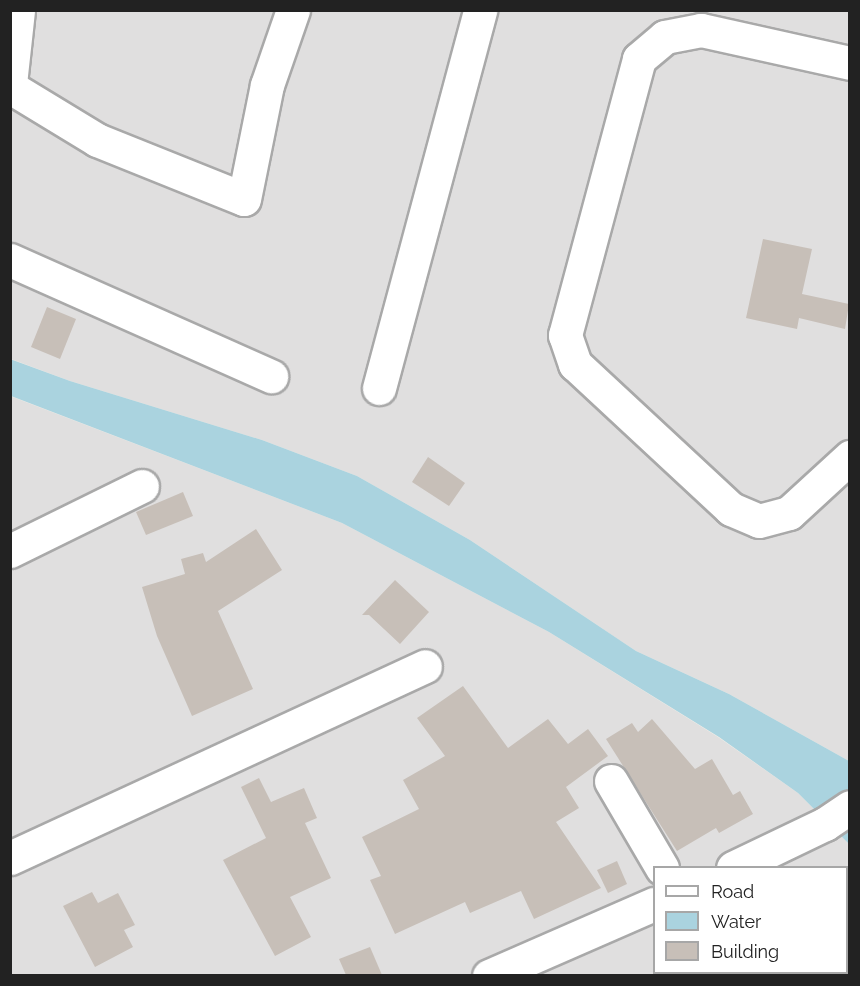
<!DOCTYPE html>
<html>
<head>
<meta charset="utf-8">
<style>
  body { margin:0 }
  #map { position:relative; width:860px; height:986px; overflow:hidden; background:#f2efe9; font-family:Raleway,sans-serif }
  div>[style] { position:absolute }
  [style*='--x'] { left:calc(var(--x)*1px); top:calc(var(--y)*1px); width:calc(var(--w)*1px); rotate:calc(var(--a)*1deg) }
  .residential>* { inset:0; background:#e0dfdf }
  .water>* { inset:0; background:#aad3df }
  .building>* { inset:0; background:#c7bfb8 }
  .roads { filter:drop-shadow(2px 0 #a9a9a9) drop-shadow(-2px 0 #a9a9a9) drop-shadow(0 2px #a9a9a9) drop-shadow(0 -2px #a9a9a9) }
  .minor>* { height:33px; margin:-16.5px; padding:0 16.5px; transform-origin:16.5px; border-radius:16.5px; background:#fff }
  span { translate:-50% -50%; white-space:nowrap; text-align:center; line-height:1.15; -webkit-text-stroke:4.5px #fff; paint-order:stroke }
  .frame { position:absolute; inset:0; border:12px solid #222; pointer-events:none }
  .legend { position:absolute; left:653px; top:866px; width:195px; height:108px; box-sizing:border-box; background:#fff; border:2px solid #a7a7a7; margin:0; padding:8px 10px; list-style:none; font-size:18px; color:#222 }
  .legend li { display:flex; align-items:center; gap:12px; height:30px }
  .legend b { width:30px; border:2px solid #a7a7a7 }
</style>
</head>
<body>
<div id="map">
  <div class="residential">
    <div style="clip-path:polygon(10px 11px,849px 11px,849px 761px,729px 694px,636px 651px,470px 540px,357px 476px,262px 440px,70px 381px,11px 359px)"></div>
    <div style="clip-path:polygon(evenodd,10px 396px,342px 523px,549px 632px,718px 737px,798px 793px,849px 844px,849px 975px,11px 975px,10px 396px,654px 868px,846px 868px,846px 972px,654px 972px,654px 868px)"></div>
  </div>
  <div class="water">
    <div style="clip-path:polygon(10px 359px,70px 381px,262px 440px,357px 476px,470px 540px,636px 651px,729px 694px,849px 761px,849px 844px,798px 793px,719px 737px,549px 632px,342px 523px,11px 396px)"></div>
  </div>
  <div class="building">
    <div style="clip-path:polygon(763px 239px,812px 249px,802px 294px,849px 304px,845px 329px,799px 318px,797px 329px,746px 318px)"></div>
    <div style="clip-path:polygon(47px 307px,76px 319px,60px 359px,31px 347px)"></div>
    <div style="clip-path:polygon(428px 457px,465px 483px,449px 506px,412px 482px)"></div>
    <div style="clip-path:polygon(183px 492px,193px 516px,146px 535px,136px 512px)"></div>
    <div style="clip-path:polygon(256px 529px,282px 570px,218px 611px,253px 689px,192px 716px,157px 636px,142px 587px,185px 574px,181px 559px,203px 553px,206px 562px)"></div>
    <div style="clip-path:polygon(395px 580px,429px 612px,400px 644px,369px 615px,362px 615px)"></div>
    <div style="clip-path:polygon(463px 686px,508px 748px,548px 719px,568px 744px,588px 729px,608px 756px,566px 787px,579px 808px,556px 822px,601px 888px,534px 919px,521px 891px,470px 913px,465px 902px,395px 934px,370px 880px,381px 876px,362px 837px,419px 809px,403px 780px,445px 756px,417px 718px)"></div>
    <div style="clip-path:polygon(652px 719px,695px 769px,712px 759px,733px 795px,740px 791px,753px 814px,719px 833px,716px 828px,677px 851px,606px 739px,632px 723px,638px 732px)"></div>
    <div style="clip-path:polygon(259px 778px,271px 802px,304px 788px,317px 818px,305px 823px,331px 878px,290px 897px,311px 937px,275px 956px,223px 860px,266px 838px,241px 787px)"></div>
    <div style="clip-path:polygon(617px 861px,627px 884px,608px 893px,597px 870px)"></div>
    <div style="clip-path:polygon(92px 892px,98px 903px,118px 893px,135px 925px,124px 930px,133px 947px,95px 967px,63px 906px)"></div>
    <div style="clip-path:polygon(370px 947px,382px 975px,346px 975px,339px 959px)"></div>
  </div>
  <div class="roads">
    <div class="minor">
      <div style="--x:850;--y:63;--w:153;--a:-167.5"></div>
      <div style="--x:701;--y:30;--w:37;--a:169"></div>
      <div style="--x:665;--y:37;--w:34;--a:140"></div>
      <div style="--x:639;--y:59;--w:286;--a:105"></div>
      <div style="--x:565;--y:335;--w:31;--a:71"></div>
      <div style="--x:575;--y:364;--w:213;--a:42.9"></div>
      <div style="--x:731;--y:509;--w:30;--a:23"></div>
      <div style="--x:759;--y:521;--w:31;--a:-15"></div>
      <div style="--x:789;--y:513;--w:83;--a:-42.6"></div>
      <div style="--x:10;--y:84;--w:74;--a:-83.8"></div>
      <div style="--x:10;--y:87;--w:102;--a:31.3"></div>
      <div style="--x:97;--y:140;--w:158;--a:21.9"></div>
      <div style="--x:244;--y:199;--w:116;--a:-78.6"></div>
      <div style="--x:267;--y:85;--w:79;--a:-70.9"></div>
      <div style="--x:10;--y:260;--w:286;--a:24"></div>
      <div style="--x:379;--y:388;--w:391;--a:-75"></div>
      <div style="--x:10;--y:551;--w:147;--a:-26.2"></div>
      <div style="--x:611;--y:781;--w:101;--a:59.6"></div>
      <div style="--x:10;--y:858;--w:457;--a:-24.8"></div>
      <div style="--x:733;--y:868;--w:102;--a:-25.6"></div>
      <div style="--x:825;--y:824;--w:30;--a:-34"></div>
      <div style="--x:489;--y:976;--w:180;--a:-23.6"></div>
    </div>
  </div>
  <div class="frame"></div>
  <ul class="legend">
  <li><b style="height:8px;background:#fff"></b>Road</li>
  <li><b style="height:16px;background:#aad3df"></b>Water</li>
  <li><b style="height:16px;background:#c7bfb8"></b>Building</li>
  </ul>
</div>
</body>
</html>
